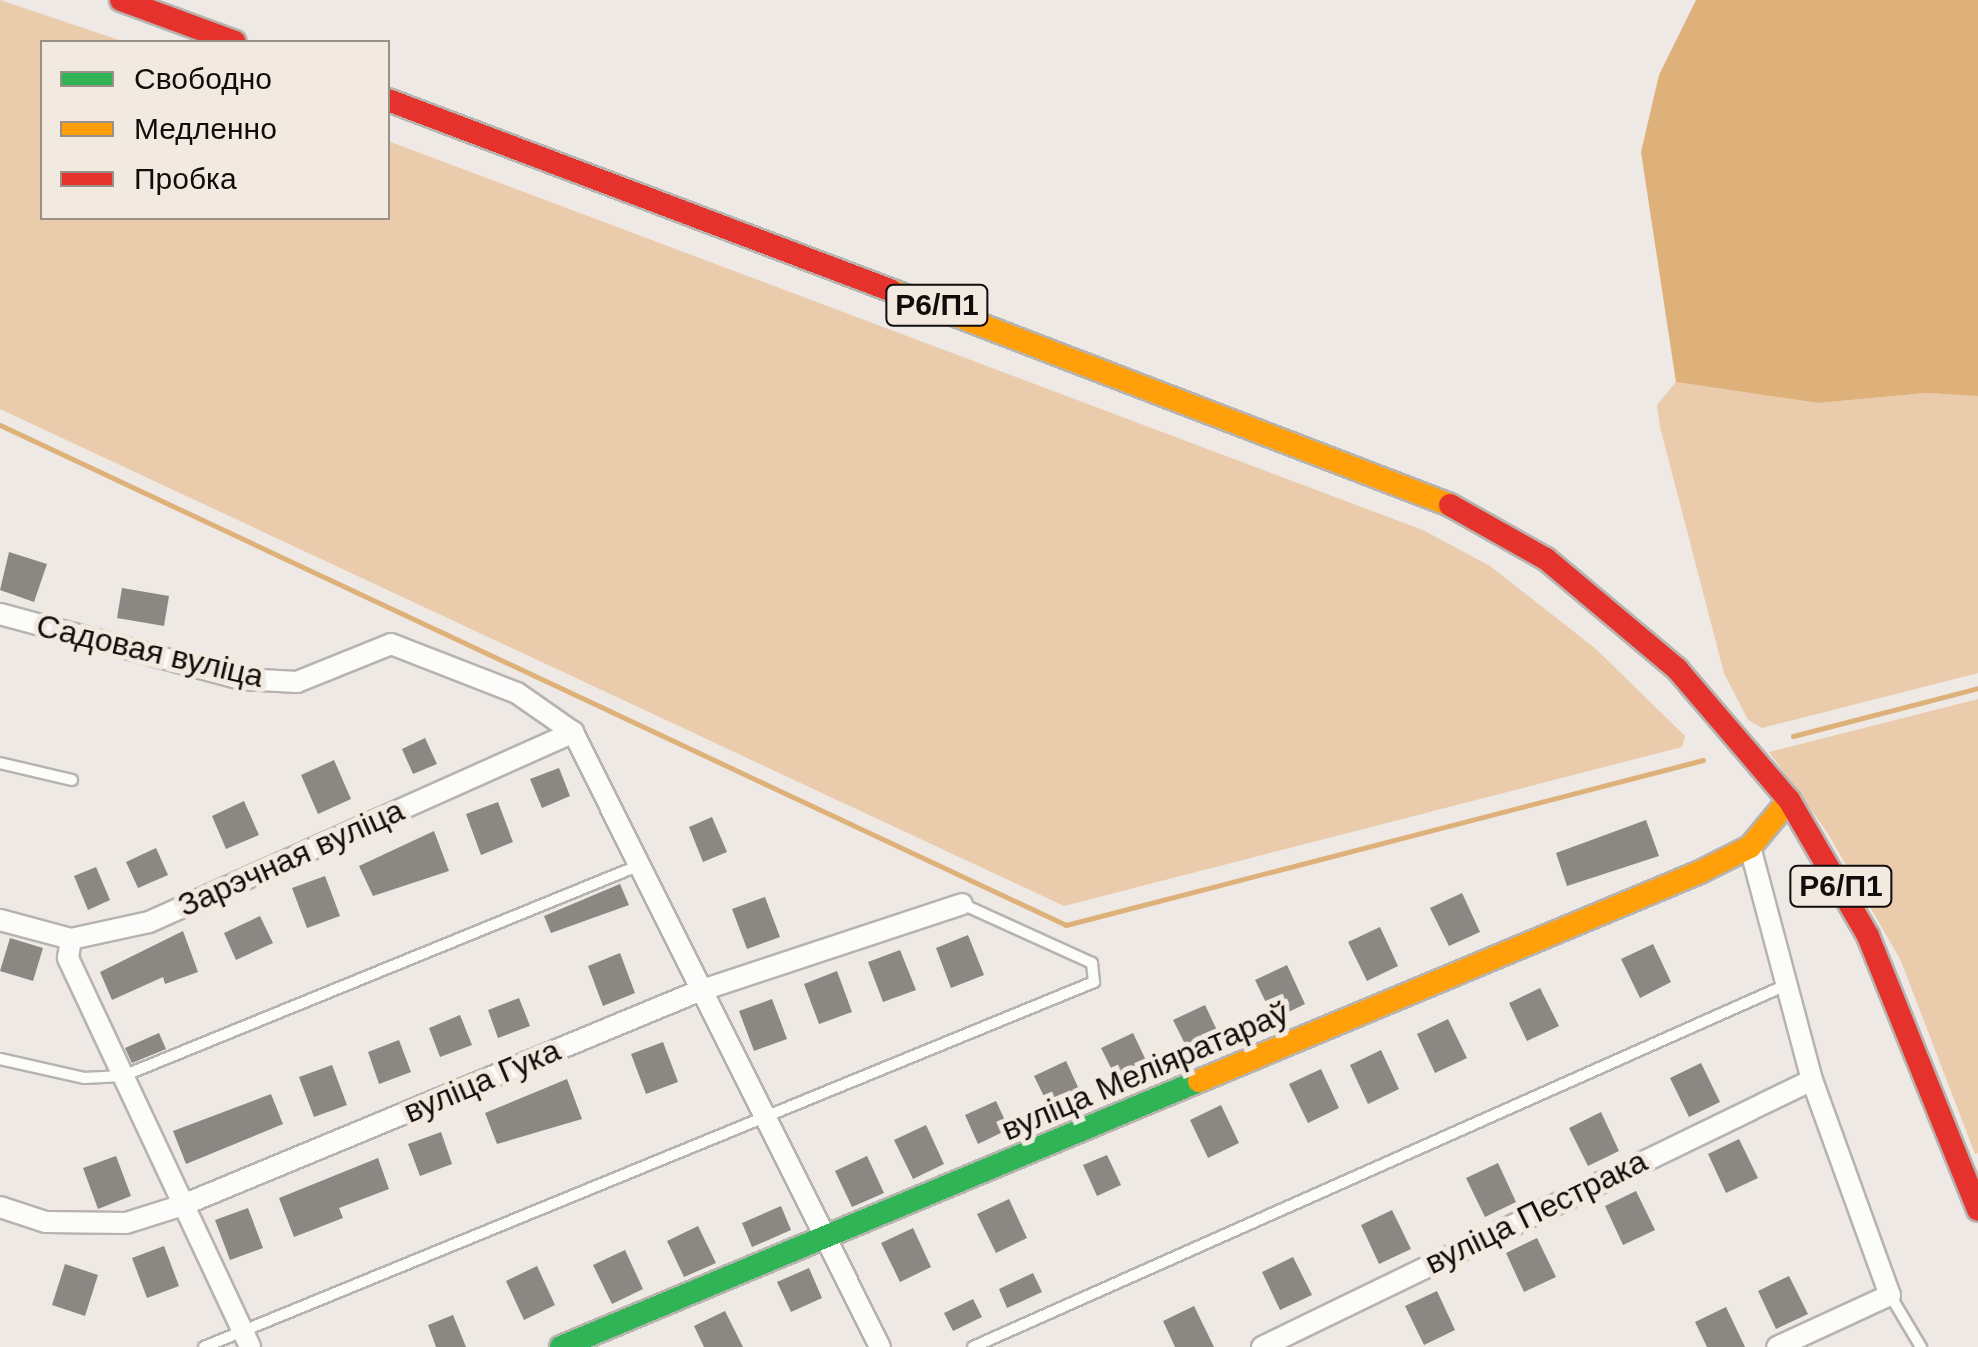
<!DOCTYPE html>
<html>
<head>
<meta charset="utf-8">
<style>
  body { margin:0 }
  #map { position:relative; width:1978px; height:1347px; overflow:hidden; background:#eee9e4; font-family:Helvetica,sans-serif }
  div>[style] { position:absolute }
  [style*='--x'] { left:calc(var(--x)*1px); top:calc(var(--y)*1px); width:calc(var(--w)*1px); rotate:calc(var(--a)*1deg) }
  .green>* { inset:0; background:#eaccac }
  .water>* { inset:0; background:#dfb17a }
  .stream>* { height:5px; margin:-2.5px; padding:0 2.5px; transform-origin:2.5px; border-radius:2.5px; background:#dfb17a }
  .building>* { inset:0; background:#8b8884 }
  .roads { filter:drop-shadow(2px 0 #b7b3af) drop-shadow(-2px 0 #b7b3af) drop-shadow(0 2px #b7b3af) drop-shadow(0 -2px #b7b3af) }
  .lane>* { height:10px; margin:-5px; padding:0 5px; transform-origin:5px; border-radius:5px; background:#fcfcfb }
  .street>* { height:20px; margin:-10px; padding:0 10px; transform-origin:10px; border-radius:10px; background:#fcfcfb }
  .fast>* { height:22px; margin:-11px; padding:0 11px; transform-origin:11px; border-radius:11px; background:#30b455 }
  .slow>* { height:22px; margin:-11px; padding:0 11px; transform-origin:11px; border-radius:11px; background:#ff9f0a }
  .jam>* { height:22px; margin:-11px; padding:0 11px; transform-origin:11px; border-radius:11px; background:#e5322d }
  span { translate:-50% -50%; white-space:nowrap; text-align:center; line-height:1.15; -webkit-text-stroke:10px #f2e9e0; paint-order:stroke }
  .shield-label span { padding:2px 8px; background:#f2e9e0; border:2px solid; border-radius:8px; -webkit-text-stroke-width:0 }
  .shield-label { font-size:30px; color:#100d0a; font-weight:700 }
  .street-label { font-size:32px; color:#100d0a }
  .legend { position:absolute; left:40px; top:40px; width:350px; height:180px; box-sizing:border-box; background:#f2e9e0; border:2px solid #98918a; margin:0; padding:12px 18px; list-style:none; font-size:30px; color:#100d0a }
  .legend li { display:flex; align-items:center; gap:20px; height:50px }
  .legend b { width:50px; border:2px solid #98918a }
</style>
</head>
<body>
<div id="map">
  <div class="green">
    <div style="clip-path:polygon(0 0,125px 42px,42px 42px,42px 218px,388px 218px,388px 141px,1423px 530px,1490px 566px,1596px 649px,1685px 736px,1682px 747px,1064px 906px,0 409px)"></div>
    <div style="clip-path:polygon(1676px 382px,1818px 403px,1926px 393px,1978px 396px,1978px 673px,1762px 728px,1748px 720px,1724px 673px,1660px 427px,1657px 405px)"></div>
    <div style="clip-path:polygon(1978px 699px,1978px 1153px,1975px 1154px,1901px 961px,1827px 832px,1769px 752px)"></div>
  </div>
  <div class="water">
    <div style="clip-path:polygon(1696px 0,1978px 0,1978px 396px,1926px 393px,1818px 403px,1676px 382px,1641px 152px,1659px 75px)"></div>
  </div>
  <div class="stream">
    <div style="--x:0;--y:425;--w:1177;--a:25.13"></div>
    <div style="--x:1066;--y:925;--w:658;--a:-14.52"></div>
    <div style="--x:1793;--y:736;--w:191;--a:-14.5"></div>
  </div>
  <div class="building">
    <div style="clip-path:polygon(9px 552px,47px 564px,34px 602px,0 590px)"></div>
    <div style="clip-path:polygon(122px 588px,169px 596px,164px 626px,117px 618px)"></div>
    <div style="clip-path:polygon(425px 738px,437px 764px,413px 774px,402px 749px)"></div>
    <div style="clip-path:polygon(334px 760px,351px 799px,318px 814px,301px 775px)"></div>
    <div style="clip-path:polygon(559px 768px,570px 796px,542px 808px,530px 779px)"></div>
    <div style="clip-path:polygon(244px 801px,259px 835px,226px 849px,212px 816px)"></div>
    <div style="clip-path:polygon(498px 802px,513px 842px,481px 855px,466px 814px)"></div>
    <div style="clip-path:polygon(712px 817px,727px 852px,703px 862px,689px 827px)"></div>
    <div style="clip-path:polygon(1646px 820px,1659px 856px,1567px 886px,1556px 853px)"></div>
    <div style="clip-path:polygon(434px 831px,449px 871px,373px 896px,359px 866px)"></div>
    <div style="clip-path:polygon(156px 848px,168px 875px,138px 888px,126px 862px)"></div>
    <div style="clip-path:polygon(96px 867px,110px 900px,88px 910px,74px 876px)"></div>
    <div style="clip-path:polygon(325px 876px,340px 916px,307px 928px,292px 888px)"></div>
    <div style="clip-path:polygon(620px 884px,629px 905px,551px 933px,544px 916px)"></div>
    <div style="clip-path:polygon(1462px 893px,1480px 932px,1449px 946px,1430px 908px)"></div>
    <div style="clip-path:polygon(765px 897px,780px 937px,747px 949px,732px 909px)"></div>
    <div style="clip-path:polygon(260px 916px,273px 943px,236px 960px,224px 933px)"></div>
    <div style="clip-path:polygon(1380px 927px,1398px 966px,1367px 981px,1348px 942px)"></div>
    <div style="clip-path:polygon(183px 931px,198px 972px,165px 984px,163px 977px,112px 1000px,100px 972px)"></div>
    <div style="clip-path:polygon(968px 935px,984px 975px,951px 988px,936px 948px)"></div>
    <div style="clip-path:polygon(10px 938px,43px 948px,33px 981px,0 971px)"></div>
    <div style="clip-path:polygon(1653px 944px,1671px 982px,1640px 998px,1621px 959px)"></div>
    <div style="clip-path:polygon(900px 950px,916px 990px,883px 1002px,868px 962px)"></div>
    <div style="clip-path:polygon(620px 953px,635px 993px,603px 1006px,588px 966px)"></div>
    <div style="clip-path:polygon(1287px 965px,1305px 1004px,1274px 1019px,1255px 980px)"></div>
    <div style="clip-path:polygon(837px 971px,852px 1012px,819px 1024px,804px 984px)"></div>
    <div style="clip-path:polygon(1540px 988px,1559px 1026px,1527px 1041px,1509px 1003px)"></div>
    <div style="clip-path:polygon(519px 998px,530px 1026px,498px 1038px,488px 1010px)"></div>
    <div style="clip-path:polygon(772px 999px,787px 1039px,754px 1051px,739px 1011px)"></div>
    <div style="clip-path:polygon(1205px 1005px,1223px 1043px,1192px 1058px,1173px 1020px)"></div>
    <div style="clip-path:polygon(460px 1015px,472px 1045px,440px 1057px,429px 1028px)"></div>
    <div style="clip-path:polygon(1448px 1019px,1467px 1058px,1435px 1073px,1417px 1034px)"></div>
    <div style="clip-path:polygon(159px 1033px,166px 1049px,132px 1063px,125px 1048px)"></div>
    <div style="clip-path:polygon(1133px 1033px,1151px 1071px,1120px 1086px,1101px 1048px)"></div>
    <div style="clip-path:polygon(399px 1040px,411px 1072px,379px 1084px,368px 1052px)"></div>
    <div style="clip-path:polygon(663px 1042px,678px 1082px,646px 1094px,631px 1054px)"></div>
    <div style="clip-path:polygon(1381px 1050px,1399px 1089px,1368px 1104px,1350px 1065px)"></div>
    <div style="clip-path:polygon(1066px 1061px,1084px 1100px,1053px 1115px,1034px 1076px)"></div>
    <div style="clip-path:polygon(1701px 1063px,1720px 1102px,1689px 1117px,1670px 1078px)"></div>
    <div style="clip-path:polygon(332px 1065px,347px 1105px,314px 1117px,299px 1077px)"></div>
    <div style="clip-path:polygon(1321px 1069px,1339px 1108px,1308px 1123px,1289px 1084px)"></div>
    <div style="clip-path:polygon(567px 1079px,582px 1119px,497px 1144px,485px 1113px)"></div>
    <div style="clip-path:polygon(271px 1094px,283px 1124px,186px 1164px,173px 1131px)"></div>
    <div style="clip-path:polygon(996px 1101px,1009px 1129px,978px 1144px,965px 1115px)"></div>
    <div style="clip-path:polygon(1221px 1105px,1239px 1143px,1208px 1158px,1190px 1120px)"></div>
    <div style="clip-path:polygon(1601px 1112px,1619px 1151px,1588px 1166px,1569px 1128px)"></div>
    <div style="clip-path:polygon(926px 1125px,944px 1164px,913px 1179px,894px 1140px)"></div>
    <div style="clip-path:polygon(441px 1132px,452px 1164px,420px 1176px,408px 1144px)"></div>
    <div style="clip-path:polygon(1739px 1139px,1758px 1178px,1726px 1193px,1708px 1154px)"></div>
    <div style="clip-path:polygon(1107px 1155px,1121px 1185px,1097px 1196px,1083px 1165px)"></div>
    <div style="clip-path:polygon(116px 1156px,131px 1196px,98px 1209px,83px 1168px)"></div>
    <div style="clip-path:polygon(867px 1156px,884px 1193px,852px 1207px,835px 1171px)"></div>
    <div style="clip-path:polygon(378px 1158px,389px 1189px,339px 1208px,343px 1218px,294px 1237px,279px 1198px)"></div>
    <div style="clip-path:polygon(1498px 1163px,1516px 1202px,1485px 1217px,1466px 1178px)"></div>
    <div style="clip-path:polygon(1636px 1191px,1655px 1230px,1623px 1245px,1605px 1206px)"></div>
    <div style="clip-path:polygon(1009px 1199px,1027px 1238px,996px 1253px,977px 1214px)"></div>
    <div style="clip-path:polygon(781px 1206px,791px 1230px,752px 1247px,742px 1223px)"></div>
    <div style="clip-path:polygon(248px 1208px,263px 1248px,230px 1260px,215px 1220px)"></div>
    <div style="clip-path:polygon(1392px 1210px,1411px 1249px,1379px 1264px,1361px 1225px)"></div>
    <div style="clip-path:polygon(698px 1226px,716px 1263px,684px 1277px,667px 1241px)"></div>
    <div style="clip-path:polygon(913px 1228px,931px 1267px,900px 1282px,881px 1243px)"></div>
    <div style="clip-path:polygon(1537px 1238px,1556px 1277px,1524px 1292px,1506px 1253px)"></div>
    <div style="clip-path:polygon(164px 1246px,179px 1286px,147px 1298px,132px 1258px)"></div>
    <div style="clip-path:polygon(625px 1250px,643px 1289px,612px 1304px,593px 1265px)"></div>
    <div style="clip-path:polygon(1293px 1257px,1312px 1295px,1280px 1310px,1262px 1272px)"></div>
    <div style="clip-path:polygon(65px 1264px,98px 1275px,85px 1316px,52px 1305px)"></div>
    <div style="clip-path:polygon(537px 1266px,555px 1305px,524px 1320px,506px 1281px)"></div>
    <div style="clip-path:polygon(809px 1268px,822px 1298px,791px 1312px,777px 1282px)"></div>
    <div style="clip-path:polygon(1033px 1273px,1042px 1292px,1007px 1308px,999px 1289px)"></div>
    <div style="clip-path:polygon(1789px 1276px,1808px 1314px,1776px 1329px,1758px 1291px)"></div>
    <div style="clip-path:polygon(1437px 1291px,1455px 1330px,1424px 1345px,1405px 1306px)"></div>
    <div style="clip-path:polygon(973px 1299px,982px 1317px,953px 1331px,944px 1313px)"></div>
    <div style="clip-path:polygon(1194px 1306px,1214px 1347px,1175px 1347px,1163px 1321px)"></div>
    <div style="clip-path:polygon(1726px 1307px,1745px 1347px,1707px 1347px,1695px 1322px)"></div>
    <div style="clip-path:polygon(725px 1311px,743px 1347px,704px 1347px,694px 1326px)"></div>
    <div style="clip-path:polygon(453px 1315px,466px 1347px,436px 1347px,428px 1325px)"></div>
  </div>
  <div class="roads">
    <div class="lane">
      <div style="--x:0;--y:763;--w:74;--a:13.3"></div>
      <div style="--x:0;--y:1059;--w:86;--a:12.7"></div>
      <div style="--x:84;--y:1078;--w:39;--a:-3"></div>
      <div style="--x:123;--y:1076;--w:558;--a:-22.2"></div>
      <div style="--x:1890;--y:1295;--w:61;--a:59.2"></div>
      <div style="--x:204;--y:1347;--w:962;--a:-22.3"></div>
      <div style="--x:1094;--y:982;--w:19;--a:-96"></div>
      <div style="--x:1092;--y:963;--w:143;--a:-155.6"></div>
      <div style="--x:973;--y:1347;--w:890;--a:-24"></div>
    </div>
    <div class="street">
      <div style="--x:0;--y:614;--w:250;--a:15.1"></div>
      <div style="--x:241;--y:679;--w:56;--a:3.1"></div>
      <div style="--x:297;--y:682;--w:101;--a:-22"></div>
      <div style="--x:391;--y:644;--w:135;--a:21.3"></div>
      <div style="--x:517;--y:693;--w:68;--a:34.9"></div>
      <div style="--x:573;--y:732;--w:687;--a:63.47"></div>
      <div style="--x:1750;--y:847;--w:241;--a:75.1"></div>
      <div style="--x:1812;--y:1080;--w:229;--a:70.1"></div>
      <div style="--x:1890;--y:1295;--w:124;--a:155.3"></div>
      <div style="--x:0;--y:920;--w:73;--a:15"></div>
      <div style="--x:71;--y:939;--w:80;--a:-12.3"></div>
      <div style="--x:149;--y:922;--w:465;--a:-24.1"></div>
      <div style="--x:71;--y:939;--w:19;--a:99"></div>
      <div style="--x:68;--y:958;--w:429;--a:64.9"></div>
      <div style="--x:0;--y:1207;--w:48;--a:18.1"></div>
      <div style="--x:46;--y:1222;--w:80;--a:0.7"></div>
      <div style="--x:126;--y:1223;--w:60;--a:-17.5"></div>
      <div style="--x:183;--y:1205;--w:559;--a:-22.53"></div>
      <div style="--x:699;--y:991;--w:277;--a:-18.3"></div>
      <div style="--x:1262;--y:1347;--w:611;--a:-25.89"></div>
    </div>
    <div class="fast">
      <div style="--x:561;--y:1347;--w:691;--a:-22.63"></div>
    </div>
    <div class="slow">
      <div style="--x:890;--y:290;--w:600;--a:21"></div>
      <div style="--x:1199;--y:1081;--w:543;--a:-22.64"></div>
      <div style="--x:1700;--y:872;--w:56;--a:-26.6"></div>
      <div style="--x:1750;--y:847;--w:61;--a:-50.3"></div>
    </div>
    <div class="jam">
      <div style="--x:121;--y:0;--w:121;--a:20.2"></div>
      <div style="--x:388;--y:100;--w:537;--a:20.73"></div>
      <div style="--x:1450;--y:505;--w:110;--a:29.4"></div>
      <div style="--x:1546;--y:559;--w:171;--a:40"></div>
      <div style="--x:1677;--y:669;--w:172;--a:49.5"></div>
      <div style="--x:1789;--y:800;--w:157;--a:59.8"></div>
      <div style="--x:1868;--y:936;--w:295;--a:68.1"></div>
    </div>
  </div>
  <div class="shield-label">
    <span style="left:937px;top:305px">Р6/П1</span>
    <span style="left:1841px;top:886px">Р6/П1</span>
  </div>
  <div class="street-label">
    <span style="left:150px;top:651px;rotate:13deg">Садовая вуліца</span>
    <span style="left:291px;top:858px;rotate:-24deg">Зарэчная вуліца</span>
    <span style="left:1145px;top:1071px;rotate:-23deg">вуліца Меліяратараў</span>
    <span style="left:482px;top:1081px;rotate:-23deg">вуліца Гука</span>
    <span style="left:1536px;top:1212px;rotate:-26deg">вуліца Пестрака</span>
  </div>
  <ul class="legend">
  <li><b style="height:12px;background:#30b455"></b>Свободно</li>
  <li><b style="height:12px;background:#ff9f0a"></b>Медленно</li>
  <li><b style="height:12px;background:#e5322d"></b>Пробка</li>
  </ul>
</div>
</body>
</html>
